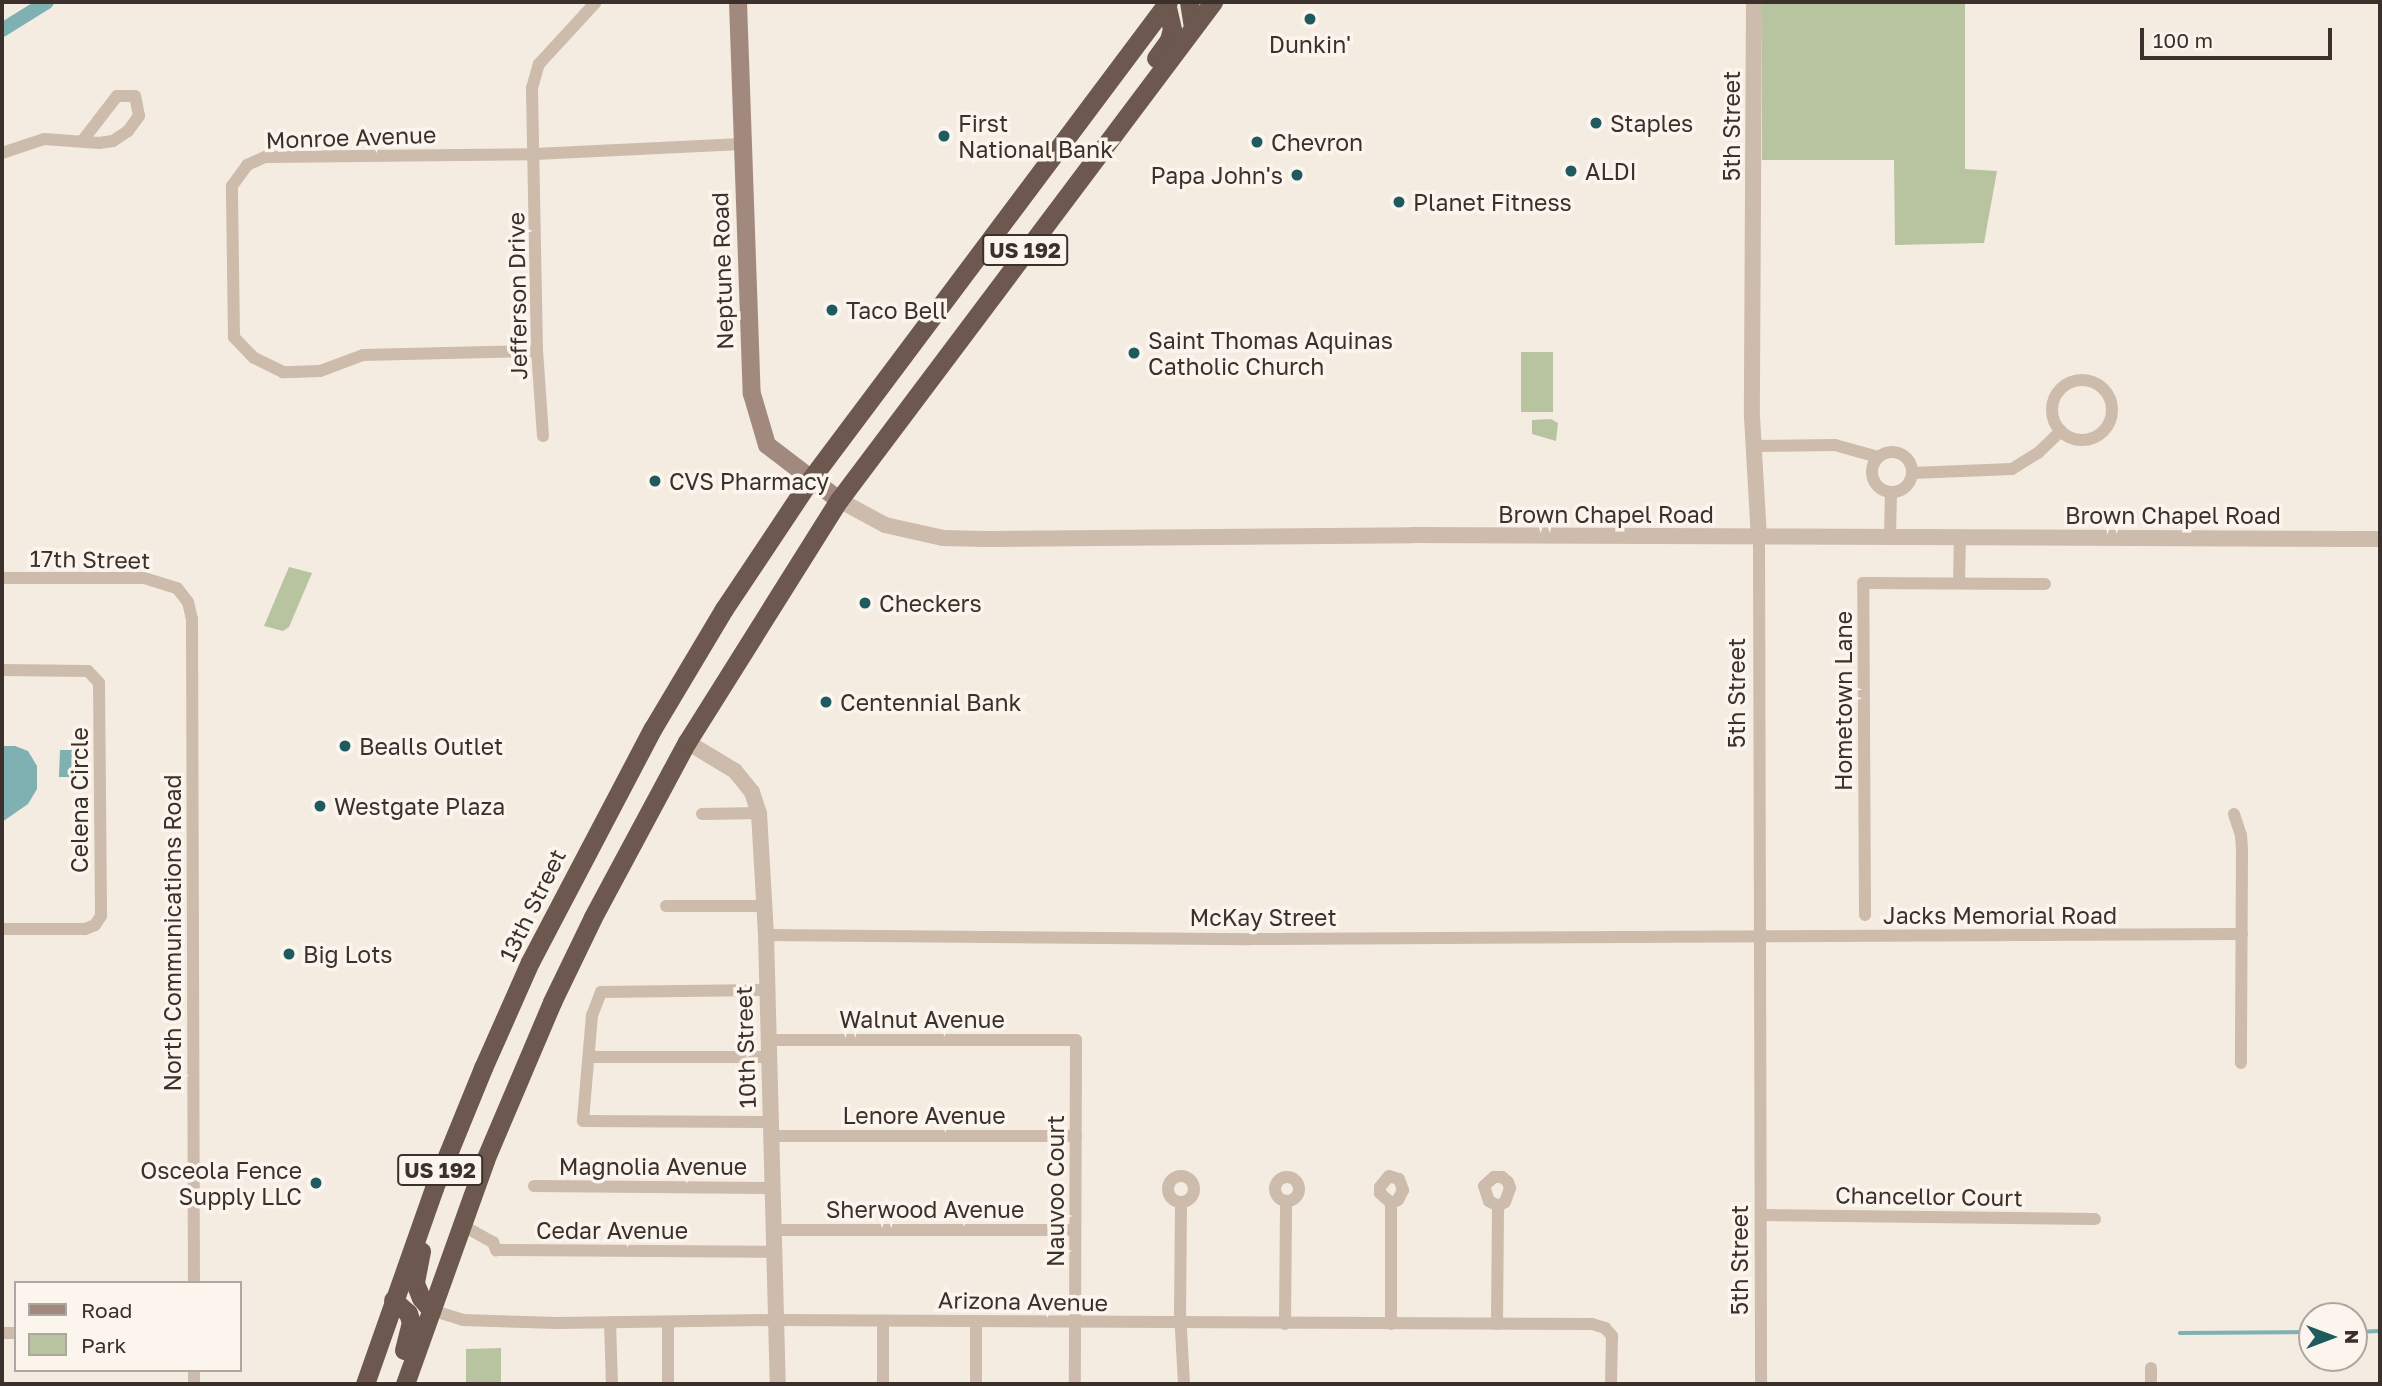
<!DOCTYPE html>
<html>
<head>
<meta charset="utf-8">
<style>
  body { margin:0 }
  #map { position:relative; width:2382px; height:1386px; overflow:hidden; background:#f4ebe1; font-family:"Golos Text",sans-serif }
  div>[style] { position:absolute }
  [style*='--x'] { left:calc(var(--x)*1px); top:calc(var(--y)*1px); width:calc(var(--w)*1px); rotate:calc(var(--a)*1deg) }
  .green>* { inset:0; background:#b8c4a0 }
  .water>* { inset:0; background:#7fb0b2 }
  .stream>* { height:3.5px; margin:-1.75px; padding:0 1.75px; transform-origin:1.75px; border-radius:1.75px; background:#7fb0b2 }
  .canal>* { height:14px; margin:-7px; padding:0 7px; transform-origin:7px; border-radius:7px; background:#7fb0b2 }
  .minor>* { height:12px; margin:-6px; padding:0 6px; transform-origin:6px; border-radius:6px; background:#cdbbac }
  .minor>.ring { margin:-6px; padding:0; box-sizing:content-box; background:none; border:12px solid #cdbbac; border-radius:50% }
  .tertiary>* { height:16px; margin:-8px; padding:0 8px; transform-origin:8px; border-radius:8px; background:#cdbbac }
  .secondary>* { height:18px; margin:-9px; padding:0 9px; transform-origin:9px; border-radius:9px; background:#a18a7d }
  .trunk>* { height:19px; margin:-9.5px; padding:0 9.5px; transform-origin:9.5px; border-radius:9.5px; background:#6c584f }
  .dots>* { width:19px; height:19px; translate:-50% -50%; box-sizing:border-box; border:4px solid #fbf5ee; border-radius:50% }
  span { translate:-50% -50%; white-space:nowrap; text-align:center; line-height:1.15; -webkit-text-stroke:7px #fbf5ee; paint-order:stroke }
  .shield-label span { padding:2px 5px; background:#fbf5ee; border:2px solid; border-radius:5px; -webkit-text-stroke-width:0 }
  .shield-label { font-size:21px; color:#3b302b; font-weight:700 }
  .poi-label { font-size:23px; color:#3b302b }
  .left { translate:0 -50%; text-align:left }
  .right { translate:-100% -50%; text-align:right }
  .street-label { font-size:23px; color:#3b302b }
  .frame { position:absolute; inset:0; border:4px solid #3b302b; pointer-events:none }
  .legend { position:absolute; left:14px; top:1281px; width:228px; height:91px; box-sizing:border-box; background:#fbf5ee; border:2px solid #aea6a0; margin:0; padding:9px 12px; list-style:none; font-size:21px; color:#3b302b }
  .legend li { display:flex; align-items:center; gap:14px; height:35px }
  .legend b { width:35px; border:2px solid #aea6a0 }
  .north { position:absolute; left:2298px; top:1302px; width:70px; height:70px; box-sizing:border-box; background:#fbf5ee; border:2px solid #aea6a0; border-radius:50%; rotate:90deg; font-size:19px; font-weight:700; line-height:28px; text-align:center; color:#3b302b }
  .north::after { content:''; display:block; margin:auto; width:24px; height:32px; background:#1f5a5e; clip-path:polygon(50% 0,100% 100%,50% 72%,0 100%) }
  .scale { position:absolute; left:2140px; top:28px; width:192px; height:32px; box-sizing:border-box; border:4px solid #3b302b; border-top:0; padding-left:9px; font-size:21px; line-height:24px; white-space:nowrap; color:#3b302b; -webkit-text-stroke:5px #fbf5ee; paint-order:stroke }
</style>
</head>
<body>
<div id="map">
  <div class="green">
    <div style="clip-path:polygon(1762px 2px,1965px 2px,1965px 169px,1997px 171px,1984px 243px,1895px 245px,1894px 160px,1762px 160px)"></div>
    <div style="clip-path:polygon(1521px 352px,1553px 352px,1553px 412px,1521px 412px)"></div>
    <div style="clip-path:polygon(1551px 419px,1558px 423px,1556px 441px,1532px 434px,1532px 420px)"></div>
    <div style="clip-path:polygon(289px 567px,312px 573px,289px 627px,283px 631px,264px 626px)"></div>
    <div style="clip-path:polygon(501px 1348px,501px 1384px,466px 1384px,466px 1349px)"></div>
  </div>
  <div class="water">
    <div style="clip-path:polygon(2px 746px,15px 746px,28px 751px,37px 766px,37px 789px,28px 804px,2px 822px)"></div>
    <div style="clip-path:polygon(60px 750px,73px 750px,73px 777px,59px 777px)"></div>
  </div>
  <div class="stream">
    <div style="--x:2354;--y:1332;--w:26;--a:-2"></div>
    <div style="--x:2180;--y:1333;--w:132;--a:-0.4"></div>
  </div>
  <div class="canal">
    <div style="--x:2;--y:30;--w:53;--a:-31.9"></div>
  </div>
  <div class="minor">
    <div style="--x:2;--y:153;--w:44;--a:-18.4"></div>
    <div style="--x:44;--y:139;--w:55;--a:4.2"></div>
    <div style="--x:99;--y:143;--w:14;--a:-8"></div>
    <div style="--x:113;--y:141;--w:18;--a:-34"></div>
    <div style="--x:128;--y:131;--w:19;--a:-54"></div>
    <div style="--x:139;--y:116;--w:20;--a:-101"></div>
    <div style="--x:135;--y:96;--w:18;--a:180"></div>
    <div style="--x:117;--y:96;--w:56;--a:127.7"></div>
    <div style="--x:537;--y:351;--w:174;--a:178.7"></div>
    <div style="--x:363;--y:355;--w:46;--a:159.6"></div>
    <div style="--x:320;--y:371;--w:37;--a:178"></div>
    <div style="--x:283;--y:372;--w:32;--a:-154"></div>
    <div style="--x:254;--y:358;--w:29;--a:-134"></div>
    <div style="--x:234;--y:337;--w:151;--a:-90.8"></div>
    <div style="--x:232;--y:186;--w:26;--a:-54"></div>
    <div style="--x:247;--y:165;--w:20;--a:-24"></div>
    <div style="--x:265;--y:157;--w:270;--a:-0.6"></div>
    <div style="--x:535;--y:154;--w:207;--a:-2.8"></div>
    <div class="ring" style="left:2052px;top:380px;width:48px;height:48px"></div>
    <div style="--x:543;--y:436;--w:85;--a:-94"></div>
    <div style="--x:537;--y:351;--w:263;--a:-91.1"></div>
    <div style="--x:532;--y:88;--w:25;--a:-74"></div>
    <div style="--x:539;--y:64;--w:84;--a:-47.4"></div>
    <div style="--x:1754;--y:446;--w:81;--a:-0.7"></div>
    <div style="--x:1835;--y:445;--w:45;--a:15.6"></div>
    <div class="ring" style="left:1872px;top:452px;width:28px;height:28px"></div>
    <div style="--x:1912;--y:473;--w:100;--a:-2.3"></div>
    <div style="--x:2012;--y:469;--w:31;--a:-32"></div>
    <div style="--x:2038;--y:453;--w:32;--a:-44"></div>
    <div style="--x:1759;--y:537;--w:847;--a:89.86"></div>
    <div style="--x:1890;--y:537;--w:45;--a:-88.7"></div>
    <div style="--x:2;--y:578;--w:142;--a:0"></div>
    <div style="--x:144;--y:578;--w:34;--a:17"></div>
    <div style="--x:177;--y:588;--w:18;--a:52"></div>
    <div style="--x:188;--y:602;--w:17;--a:77"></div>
    <div style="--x:192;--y:619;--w:664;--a:89.83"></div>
    <div style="--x:1959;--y:583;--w:47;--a:-88.8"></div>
    <div style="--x:2;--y:670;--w:86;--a:0.7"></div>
    <div style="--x:88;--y:671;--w:16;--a:47"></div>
    <div style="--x:99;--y:683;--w:233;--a:89.5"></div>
    <div style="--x:101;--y:916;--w:11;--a:124"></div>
    <div style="--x:95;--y:925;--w:11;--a:158"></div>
    <div style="--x:85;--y:929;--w:83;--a:180"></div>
    <div style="--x:702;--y:814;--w:57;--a:-1"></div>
    <div style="--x:2234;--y:814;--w:22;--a:72"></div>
    <div style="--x:2241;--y:835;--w:16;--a:86"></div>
    <div style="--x:2242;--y:851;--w:212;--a:90.3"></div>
    <div style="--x:666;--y:906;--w:98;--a:0"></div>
    <div style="--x:1865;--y:915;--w:332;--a:-90.3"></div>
    <div style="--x:1863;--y:583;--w:182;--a:0.3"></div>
    <div style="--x:766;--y:935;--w:484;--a:0.5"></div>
    <div style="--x:1250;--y:939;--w:992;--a:-0.29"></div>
    <div style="--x:766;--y:990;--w:165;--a:179.3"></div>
    <div style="--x:601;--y:992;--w:25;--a:111"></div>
    <div style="--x:592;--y:1015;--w:106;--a:94.9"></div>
    <div style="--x:583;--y:1121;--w:187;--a:0.3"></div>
    <div style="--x:768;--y:1040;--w:308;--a:0"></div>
    <div style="--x:1076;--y:1040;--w:344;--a:90.2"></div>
    <div style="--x:591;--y:1057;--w:177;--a:0"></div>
    <div style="--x:771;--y:1136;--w:305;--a:0"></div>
    <div class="ring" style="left:1168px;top:1176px;width:14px;height:14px"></div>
    <div class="ring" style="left:1275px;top:1177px;width:12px;height:12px"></div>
    <div style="--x:534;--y:1186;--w:238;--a:0.5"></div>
    <div style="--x:1181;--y:1202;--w:110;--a:90.5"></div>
    <div style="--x:1180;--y:1312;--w:72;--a:86.8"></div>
    <div style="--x:1391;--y:1203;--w:15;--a:-138"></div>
    <div style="--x:1380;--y:1193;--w:6;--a:-90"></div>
    <div style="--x:1380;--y:1187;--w:14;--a:-51"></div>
    <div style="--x:1389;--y:1176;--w:10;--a:17"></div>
    <div style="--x:1399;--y:1179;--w:12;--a:70"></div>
    <div style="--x:1403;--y:1190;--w:11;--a:117"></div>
    <div style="--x:1398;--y:1200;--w:8;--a:157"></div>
    <div style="--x:1391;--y:1203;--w:121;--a:90"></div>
    <div style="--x:1762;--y:1215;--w:333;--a:0.7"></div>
    <div style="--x:460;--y:1224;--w:38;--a:29"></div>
    <div style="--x:493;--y:1242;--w:9;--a:69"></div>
    <div style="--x:496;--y:1250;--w:278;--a:0.4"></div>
    <div style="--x:774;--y:1230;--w:301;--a:0"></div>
    <div style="--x:431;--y:1310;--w:34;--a:17"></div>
    <div style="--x:463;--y:1320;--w:95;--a:1.8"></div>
    <div style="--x:558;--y:1323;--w:218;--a:-0.8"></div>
    <div style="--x:776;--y:1320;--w:816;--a:0.28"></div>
    <div style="--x:1592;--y:1324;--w:14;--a:17"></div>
    <div style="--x:1605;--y:1328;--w:11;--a:49"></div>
    <div style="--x:1612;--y:1336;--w:48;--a:91.2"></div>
    <div style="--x:883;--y:1321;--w:63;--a:90"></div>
    <div style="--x:610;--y:1322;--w:62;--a:88.2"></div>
    <div style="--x:668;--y:1322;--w:62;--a:90"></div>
    <div style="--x:976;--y:1322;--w:62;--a:90"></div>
    <div style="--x:1285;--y:1324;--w:122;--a:-89.5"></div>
    <div style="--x:1497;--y:1324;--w:118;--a:-89.5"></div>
    <div style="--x:1498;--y:1206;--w:8;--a:-30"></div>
    <div style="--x:1505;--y:1202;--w:15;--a:-70"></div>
    <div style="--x:1510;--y:1188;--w:6;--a:-108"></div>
    <div style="--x:1508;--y:1182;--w:8;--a:-140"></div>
    <div style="--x:1502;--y:1177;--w:8;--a:180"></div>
    <div style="--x:1494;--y:1177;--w:13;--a:138"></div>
    <div style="--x:1484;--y:1186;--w:16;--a:72"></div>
    <div style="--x:1489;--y:1201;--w:10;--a:29"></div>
    <div style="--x:2;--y:1333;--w:14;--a:0"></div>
    <div style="--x:194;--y:1370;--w:14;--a:90"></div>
    <div style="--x:2151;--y:1384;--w:16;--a:-90"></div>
  </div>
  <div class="tertiary">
    <div style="--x:1754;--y:2;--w:415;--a:90.3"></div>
    <div style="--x:1752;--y:417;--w:120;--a:86.7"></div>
    <div style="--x:839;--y:500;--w:52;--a:28.5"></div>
    <div style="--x:885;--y:525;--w:59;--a:12.6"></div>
    <div style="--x:943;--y:538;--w:43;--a:1.3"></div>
    <div style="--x:986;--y:539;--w:427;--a:-0.5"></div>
    <div style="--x:1413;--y:535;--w:967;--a:0.24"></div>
    <div style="--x:687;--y:742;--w:56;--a:31.1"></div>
    <div style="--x:735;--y:771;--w:27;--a:51"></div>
    <div style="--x:752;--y:792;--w:22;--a:72"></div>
    <div style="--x:759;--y:813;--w:122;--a:86.7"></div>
    <div style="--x:766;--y:935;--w:449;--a:88.5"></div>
  </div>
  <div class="secondary">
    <div style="--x:738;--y:2;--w:392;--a:88"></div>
    <div style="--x:752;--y:394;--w:53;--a:73.6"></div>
    <div style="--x:767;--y:445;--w:91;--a:37.4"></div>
  </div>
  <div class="trunk">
    <div style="--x:1189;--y:2;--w:26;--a:81"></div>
    <div style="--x:1156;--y:58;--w:22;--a:-54"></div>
    <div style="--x:1169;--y:40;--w:11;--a:-75"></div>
    <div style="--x:1172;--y:29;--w:26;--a:-103"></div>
    <div style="--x:421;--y:1251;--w:33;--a:101"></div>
    <div style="--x:415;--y:1283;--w:16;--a:68"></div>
    <div style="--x:421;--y:1298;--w:16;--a:50"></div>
    <div style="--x:393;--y:1300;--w:20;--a:41"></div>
    <div style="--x:408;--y:1313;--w:9;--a:72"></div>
    <div style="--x:411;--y:1322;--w:29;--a:104"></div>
    <div style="--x:365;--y:1384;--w:208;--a:-70.6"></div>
    <div style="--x:434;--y:1188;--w:130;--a:-67.8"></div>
    <div style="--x:483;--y:1068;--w:116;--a:-66.1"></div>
    <div style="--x:530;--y:962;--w:264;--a:-62.3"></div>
    <div style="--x:653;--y:728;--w:139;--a:-59.2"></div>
    <div style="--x:724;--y:609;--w:155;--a:-56.3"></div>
    <div style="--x:810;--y:480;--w:597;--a:-53.17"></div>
    <div style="--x:405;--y:1384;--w:238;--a:-70.3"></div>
    <div style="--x:485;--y:1160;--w:172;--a:-67"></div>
    <div style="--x:552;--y:1002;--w:94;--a:-64.2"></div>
    <div style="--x:593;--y:917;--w:199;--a:-61.8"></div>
    <div style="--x:687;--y:742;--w:286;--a:-57.9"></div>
    <div style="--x:839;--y:500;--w:623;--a:-53.09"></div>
  </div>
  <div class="dots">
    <div style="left:1310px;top:19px;background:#1f5a5e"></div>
    <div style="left:1596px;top:123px;background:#1f5a5e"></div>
    <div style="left:944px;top:136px;background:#1f5a5e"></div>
    <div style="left:1257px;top:142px;background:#1f5a5e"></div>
    <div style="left:1571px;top:171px;background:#1f5a5e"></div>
    <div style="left:1297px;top:175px;background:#1f5a5e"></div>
    <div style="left:1399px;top:202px;background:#1f5a5e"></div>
    <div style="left:832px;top:310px;background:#1f5a5e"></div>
    <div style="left:1134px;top:353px;background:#1f5a5e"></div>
    <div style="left:655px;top:481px;background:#1f5a5e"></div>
    <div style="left:865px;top:603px;background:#1f5a5e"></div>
    <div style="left:826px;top:702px;background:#1f5a5e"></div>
    <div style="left:345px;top:746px;background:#1f5a5e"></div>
    <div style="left:320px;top:806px;background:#1f5a5e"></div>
    <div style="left:289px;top:954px;background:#1f5a5e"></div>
    <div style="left:316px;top:1183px;background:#1f5a5e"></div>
  </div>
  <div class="shield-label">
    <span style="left:1025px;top:250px">US 192</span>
    <span style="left:440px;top:1170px">US 192</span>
  </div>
  <div class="poi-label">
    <span style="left:1310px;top:44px">Dunkin'</span>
    <span class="left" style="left:958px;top:136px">First<br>National Bank</span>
    <span class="left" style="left:1610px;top:123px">Staples</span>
    <span class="left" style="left:1271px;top:142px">Chevron</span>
    <span class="left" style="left:1585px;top:171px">ALDI</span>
    <span class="right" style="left:1283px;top:175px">Papa John's</span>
    <span class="left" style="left:1413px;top:202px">Planet Fitness</span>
    <span class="left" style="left:846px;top:310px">Taco Bell</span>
    <span class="left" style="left:1148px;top:353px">Saint Thomas Aquinas<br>Catholic Church</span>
    <span class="left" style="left:669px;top:481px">CVS Pharmacy</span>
    <span class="left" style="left:879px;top:603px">Checkers</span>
    <span class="left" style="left:840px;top:702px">Centennial Bank</span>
    <span class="left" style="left:359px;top:746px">Bealls Outlet</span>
    <span class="left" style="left:334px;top:806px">Westgate Plaza</span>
    <span class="left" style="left:303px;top:954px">Big Lots</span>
    <span class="right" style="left:302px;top:1183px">Osceola Fence<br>Supply LLC</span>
  </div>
  <div class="street-label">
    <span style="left:1731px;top:126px;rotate:-90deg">5th Street</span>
    <span style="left:351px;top:137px;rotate:-2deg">Monroe Avenue</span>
    <span style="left:722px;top:271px;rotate:-92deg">Neptune Road</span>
    <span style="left:517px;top:296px;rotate:-91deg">Jefferson Drive</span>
    <span style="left:1606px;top:514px">Brown Chapel Road</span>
    <span style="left:2173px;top:515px">Brown Chapel Road</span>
    <span style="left:90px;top:559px;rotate:1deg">17th Street</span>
    <span style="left:1736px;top:693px;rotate:-90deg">5th Street</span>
    <span style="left:1843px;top:701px;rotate:-90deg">Hometown Lane</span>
    <span style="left:79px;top:800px;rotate:-90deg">Celena Circle</span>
    <span style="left:532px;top:905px;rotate:-64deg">13th Street</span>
    <span style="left:2000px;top:915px">Jacks Memorial Road</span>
    <span style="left:1263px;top:917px">McKay Street</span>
    <span style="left:172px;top:933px;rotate:-90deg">North Communications Road</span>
    <span style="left:922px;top:1019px">Walnut Avenue</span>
    <span style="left:745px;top:1047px;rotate:-92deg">10th Street</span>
    <span style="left:924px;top:1115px">Lenore Avenue</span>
    <span style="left:653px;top:1166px">Magnolia Avenue</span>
    <span style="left:1055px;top:1191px;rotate:-90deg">Nauvoo Court</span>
    <span style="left:1929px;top:1196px;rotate:1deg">Chancellor Court</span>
    <span style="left:925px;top:1209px">Sherwood Avenue</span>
    <span style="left:612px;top:1230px">Cedar Avenue</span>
    <span style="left:1739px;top:1260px;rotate:-90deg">5th Street</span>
    <span style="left:1023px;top:1301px;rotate:1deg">Arizona Avenue</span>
  </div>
  <div class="frame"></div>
  <ul class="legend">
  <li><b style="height:9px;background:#a18a7d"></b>Road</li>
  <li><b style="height:19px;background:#b8c4a0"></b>Park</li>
  </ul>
  <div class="north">N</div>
  <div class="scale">100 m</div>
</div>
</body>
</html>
